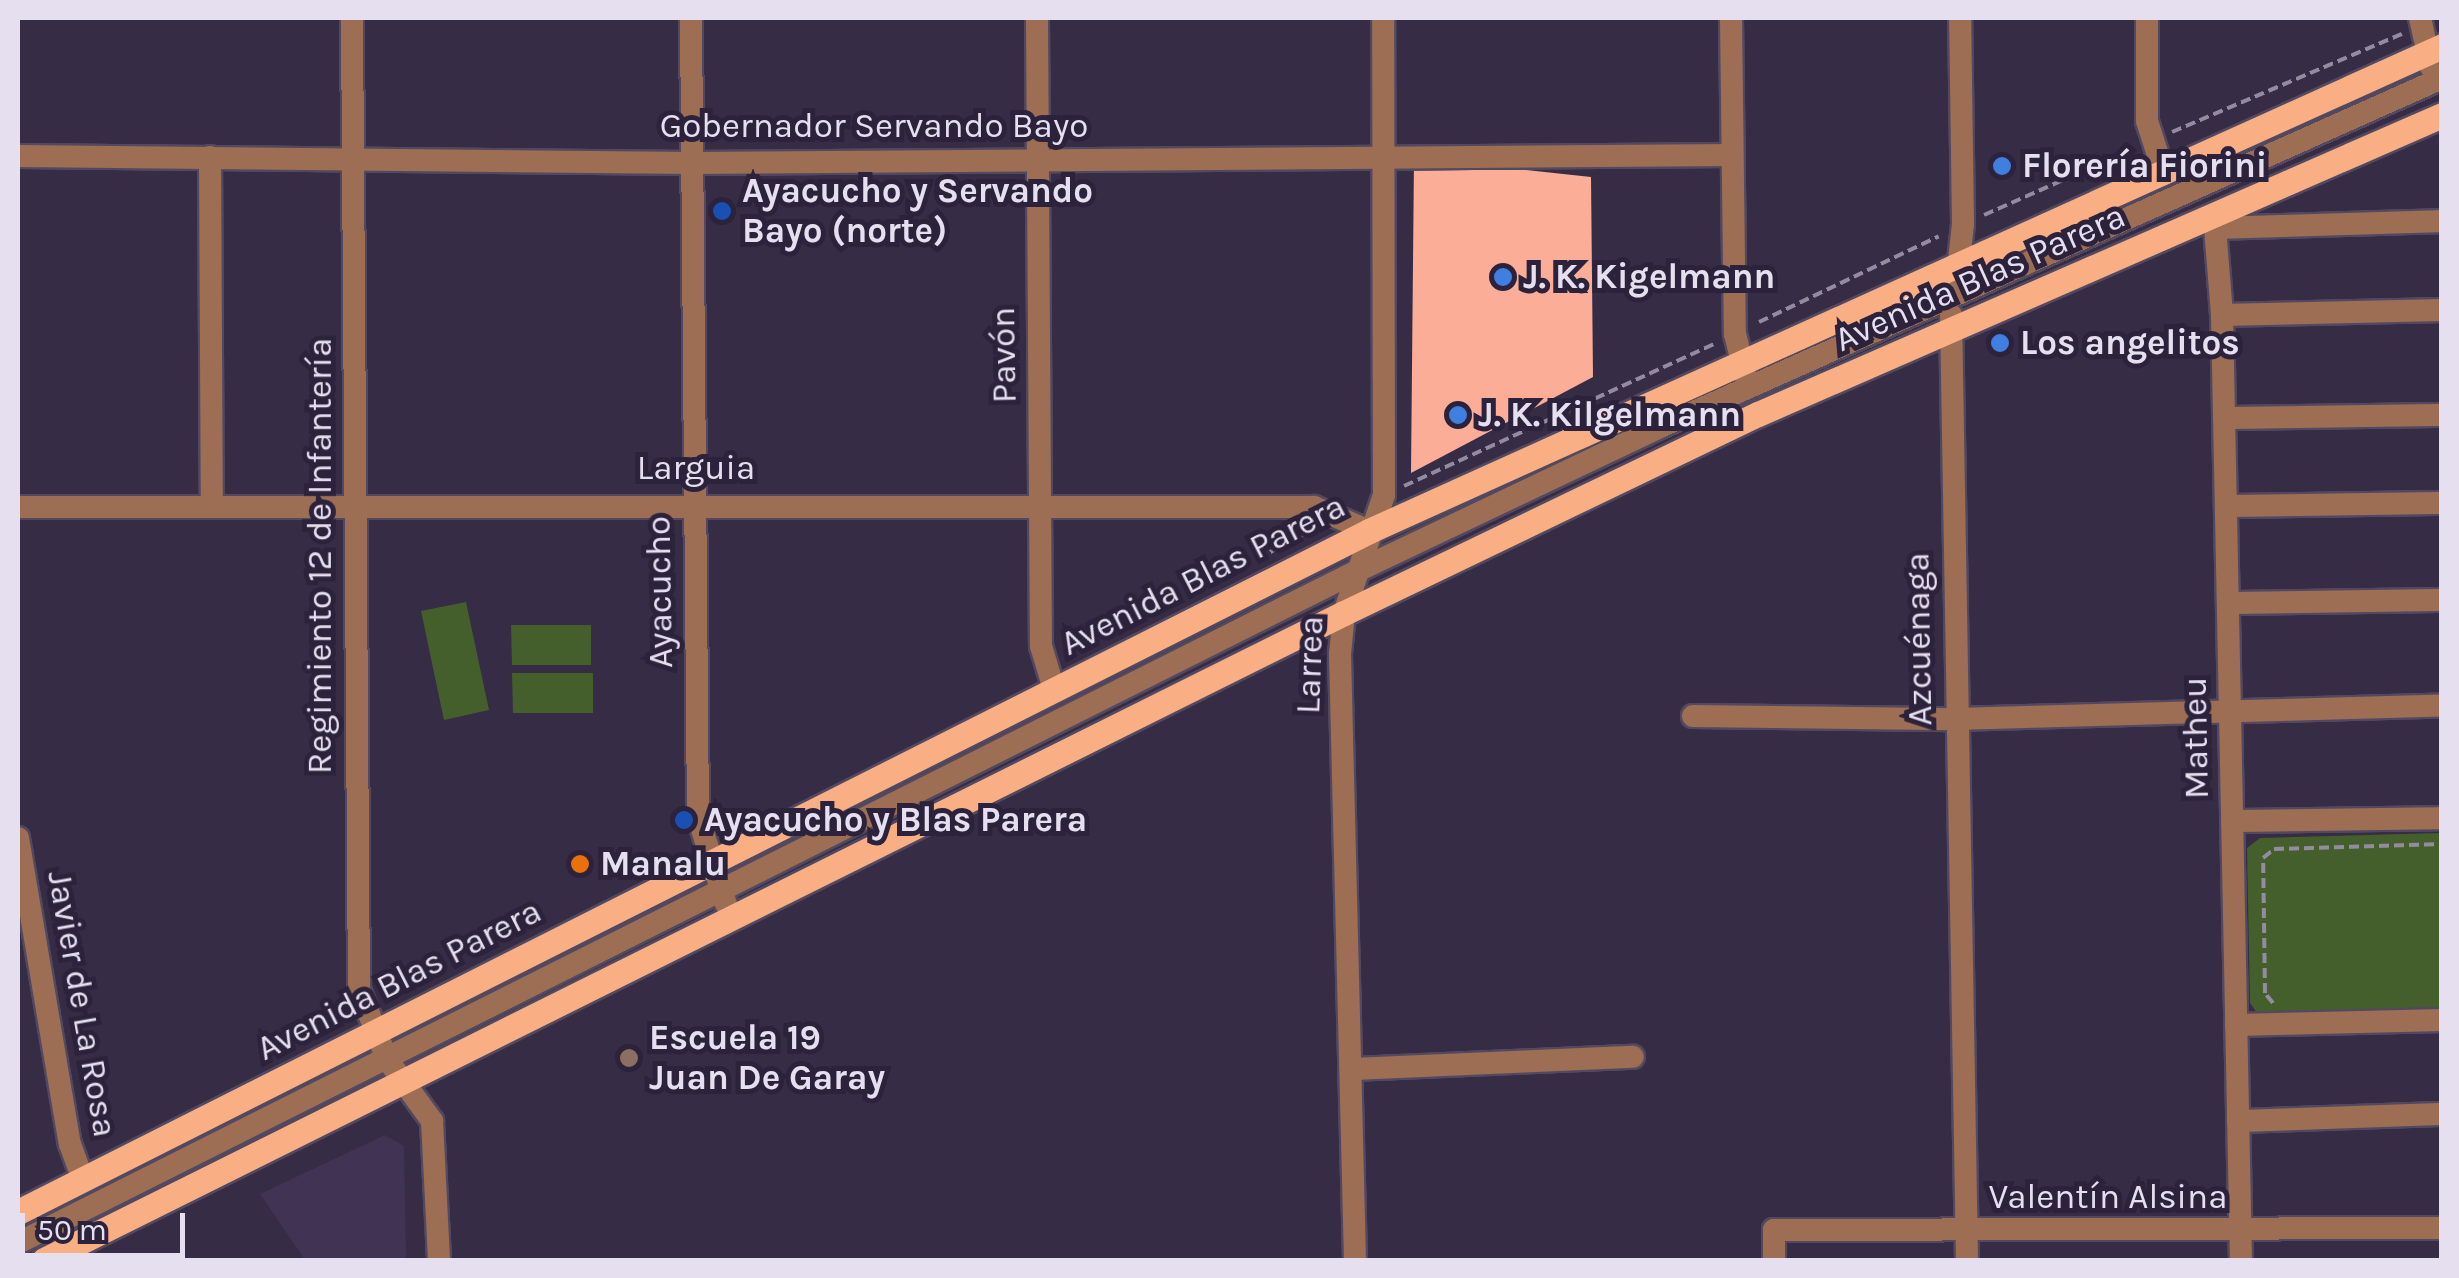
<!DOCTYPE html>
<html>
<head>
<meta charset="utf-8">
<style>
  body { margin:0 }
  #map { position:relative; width:2459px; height:1278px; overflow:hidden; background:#362c45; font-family:Karla,sans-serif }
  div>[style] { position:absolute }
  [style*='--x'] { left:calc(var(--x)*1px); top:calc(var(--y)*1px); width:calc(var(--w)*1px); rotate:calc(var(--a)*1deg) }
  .built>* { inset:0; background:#403353 }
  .green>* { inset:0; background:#445f2b }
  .building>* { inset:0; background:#fbad98 }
  .path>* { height:4px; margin-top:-2px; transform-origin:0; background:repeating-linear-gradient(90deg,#938ba0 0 10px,transparent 0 15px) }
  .roads { filter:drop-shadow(2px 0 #524960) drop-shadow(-2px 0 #524960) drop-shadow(0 2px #524960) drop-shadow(0 -2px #524960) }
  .minor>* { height:22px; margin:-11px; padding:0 11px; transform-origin:11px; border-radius:11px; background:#9d6e54 }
  .major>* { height:25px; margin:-12.5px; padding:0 12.5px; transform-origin:12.5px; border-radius:12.5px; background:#faae83 }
  .dots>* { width:28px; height:28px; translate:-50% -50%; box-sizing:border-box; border:5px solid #2c223b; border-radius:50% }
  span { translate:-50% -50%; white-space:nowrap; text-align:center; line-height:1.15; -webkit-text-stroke:10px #2c223b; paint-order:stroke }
  .street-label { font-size:35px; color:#e5dfef }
  .poi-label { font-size:35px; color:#e5dfef; font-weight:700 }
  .left { translate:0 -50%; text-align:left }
  .frame { position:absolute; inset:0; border:20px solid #e5dfef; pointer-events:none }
  .scale { position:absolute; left:20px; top:1213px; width:165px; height:45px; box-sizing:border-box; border:5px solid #e5dfef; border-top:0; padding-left:12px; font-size:30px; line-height:35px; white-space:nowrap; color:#e5dfef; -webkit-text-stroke:8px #2c223b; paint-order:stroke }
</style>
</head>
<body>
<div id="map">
  <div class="built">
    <div style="clip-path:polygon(385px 1135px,404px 1146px,406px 1260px,305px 1260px,260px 1194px)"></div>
  </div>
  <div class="green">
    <div style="clip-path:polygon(466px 602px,489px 710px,444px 720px,421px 611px)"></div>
    <div style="clip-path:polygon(511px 625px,591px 625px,591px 665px,512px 665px)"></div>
    <div style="clip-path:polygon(512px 673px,593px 673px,593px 713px,513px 713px)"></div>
    <div style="clip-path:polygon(2441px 833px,2441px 1016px,2259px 1016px,2250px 1003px,2247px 848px,2260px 838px)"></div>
  </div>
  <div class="building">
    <div style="clip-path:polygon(1414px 158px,1591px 177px,1593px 377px,1411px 473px)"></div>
  </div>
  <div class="path">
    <div style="--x:2172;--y:132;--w:250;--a:-23.1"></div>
    <div style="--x:1984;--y:215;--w:161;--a:-23.9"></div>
    <div style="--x:1759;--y:322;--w:199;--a:-25.5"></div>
    <div style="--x:1404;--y:486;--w:341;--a:-24.6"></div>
    <div style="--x:1257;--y:559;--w:60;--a:-27.8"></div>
    <div style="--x:2273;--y:1003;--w:13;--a:-129"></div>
    <div style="--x:2265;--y:993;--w:135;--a:-90.8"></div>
    <div style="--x:2263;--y:858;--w:14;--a:-39"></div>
    <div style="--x:2274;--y:849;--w:168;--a:-1.7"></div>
  </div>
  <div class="roads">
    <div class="minor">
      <div style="--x:352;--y:18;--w:971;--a:89.59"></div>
      <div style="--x:359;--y:989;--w:75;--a:68.2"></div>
      <div style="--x:387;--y:1059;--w:77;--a:54"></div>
      <div style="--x:432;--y:1121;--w:139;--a:87.1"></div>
      <div style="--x:691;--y:18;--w:799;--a:89.5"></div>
      <div style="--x:698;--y:817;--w:91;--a:72.2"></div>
      <div style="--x:1037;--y:18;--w:628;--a:89.64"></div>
      <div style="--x:1041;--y:646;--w:45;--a:73.2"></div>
      <div style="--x:1731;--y:18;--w:316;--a:89.3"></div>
      <div style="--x:1735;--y:334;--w:45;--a:76"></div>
      <div style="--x:2147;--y:18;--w:103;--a:90"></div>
      <div style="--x:2147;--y:121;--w:56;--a:72.2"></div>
      <div style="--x:2420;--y:18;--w:50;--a:77.3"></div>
      <div style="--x:18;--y:156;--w:675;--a:0.59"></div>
      <div style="--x:693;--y:163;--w:1039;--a:-0.44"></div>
      <div style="--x:210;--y:157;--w:347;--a:89.7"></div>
      <div style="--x:2214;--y:215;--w:100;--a:85.4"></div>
      <div style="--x:2222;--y:315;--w:945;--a:88.85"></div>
      <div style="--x:2219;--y:228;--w:223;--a:-1.8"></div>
      <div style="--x:1957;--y:279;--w:55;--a:-83.8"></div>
      <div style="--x:1963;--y:224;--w:206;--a:-90.8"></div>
      <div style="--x:1951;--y:315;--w:945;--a:89.03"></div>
      <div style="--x:2222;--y:315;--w:220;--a:-1.3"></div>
      <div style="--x:2224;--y:418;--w:218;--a:-0.8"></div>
      <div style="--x:2226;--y:506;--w:216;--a:-0.8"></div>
      <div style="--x:18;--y:507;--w:1296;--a:0"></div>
      <div style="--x:1314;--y:507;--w:60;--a:23.6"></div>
      <div style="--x:2228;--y:603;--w:214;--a:-0.8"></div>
      <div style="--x:1693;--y:716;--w:262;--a:0.7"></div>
      <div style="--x:1955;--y:719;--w:487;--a:-1.6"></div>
      <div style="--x:2232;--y:821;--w:210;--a:-0.8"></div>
      <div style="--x:18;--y:838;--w:310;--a:80.4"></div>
      <div style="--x:70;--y:1144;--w:38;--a:70"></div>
      <div style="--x:2236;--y:1025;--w:206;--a:-1.4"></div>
      <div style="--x:1353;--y:1069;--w:280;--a:-2.5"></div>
      <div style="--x:2238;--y:1121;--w:204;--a:-2"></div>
      <div style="--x:18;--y:1243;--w:1498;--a:-26.65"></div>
      <div style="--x:1357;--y:571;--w:335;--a:-25.4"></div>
      <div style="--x:1660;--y:427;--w:856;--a:-24.05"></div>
      <div style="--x:1355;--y:1260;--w:606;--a:-91.42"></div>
      <div style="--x:1340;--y:654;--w:41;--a:-84.4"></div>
      <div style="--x:1344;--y:613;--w:125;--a:-71.3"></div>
      <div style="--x:1384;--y:495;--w:477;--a:-90.1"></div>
      <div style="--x:1774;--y:1260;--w:30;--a:-90"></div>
      <div style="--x:1774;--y:1230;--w:668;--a:-0.17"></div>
    </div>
    <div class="major">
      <div style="--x:18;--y:1212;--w:1513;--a:-26.75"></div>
      <div style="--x:1369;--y:531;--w:1178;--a:-24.32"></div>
      <div style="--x:44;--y:1260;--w:1452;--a:-26.46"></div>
      <div style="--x:1344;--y:613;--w:459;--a:-25.7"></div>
      <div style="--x:1758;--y:414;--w:746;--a:-23.61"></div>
    </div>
  </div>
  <div class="dots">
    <div style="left:2002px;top:166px;background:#3f7fe0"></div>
    <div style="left:722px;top:211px;background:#1a4fb4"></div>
    <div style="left:1503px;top:277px;background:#3f7fe0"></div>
    <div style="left:2000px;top:343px;background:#3f7fe0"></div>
    <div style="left:1458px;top:415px;background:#3f7fe0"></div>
    <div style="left:684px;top:820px;background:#1a4fb4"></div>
    <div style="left:580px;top:864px;background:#e8710a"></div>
    <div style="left:629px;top:1058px;background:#8d6e63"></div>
  </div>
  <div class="street-label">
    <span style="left:874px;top:126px">Gobernador Servando Bayo</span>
    <span style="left:1980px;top:278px;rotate:-24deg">Avenida Blas Parera</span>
    <span style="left:1004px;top:355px;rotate:-91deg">Pavón</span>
    <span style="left:696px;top:468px">Larguia</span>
    <span style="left:320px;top:556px;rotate:-90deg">Regimiento 12 de Infantería</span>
    <span style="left:1203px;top:575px;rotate:-27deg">Avenida Blas Parera</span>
    <span style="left:660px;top:592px;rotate:-91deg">Ayacucho</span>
    <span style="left:1919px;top:639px;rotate:-91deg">Azcuénaga</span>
    <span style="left:1310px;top:665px;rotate:-88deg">Larrea</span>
    <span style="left:2196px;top:738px;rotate:-91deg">Matheu</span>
    <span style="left:399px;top:980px;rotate:-27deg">Avenida Blas Parera</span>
    <span style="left:82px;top:1004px;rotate:80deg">Javier de La Rosa</span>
    <span style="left:2108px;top:1197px">Valentín Alsina</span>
  </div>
  <div class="poi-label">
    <span class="left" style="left:2022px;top:166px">Florería Fiorini</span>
    <span class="left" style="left:742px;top:211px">Ayacucho y Servando<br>Bayo (norte)</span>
    <span class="left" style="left:1523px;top:277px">J. K. Kigelmann</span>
    <span class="left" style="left:2020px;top:343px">Los angelitos</span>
    <span class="left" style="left:1478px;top:415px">J. K. Kilgelmann</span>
    <span class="left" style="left:704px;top:820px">Ayacucho y Blas Parera</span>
    <span class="left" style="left:600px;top:864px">Manalu</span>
    <span class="left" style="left:649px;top:1058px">Escuela 19<br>Juan De Garay</span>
  </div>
  <div class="frame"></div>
  <div class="scale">50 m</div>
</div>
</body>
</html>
